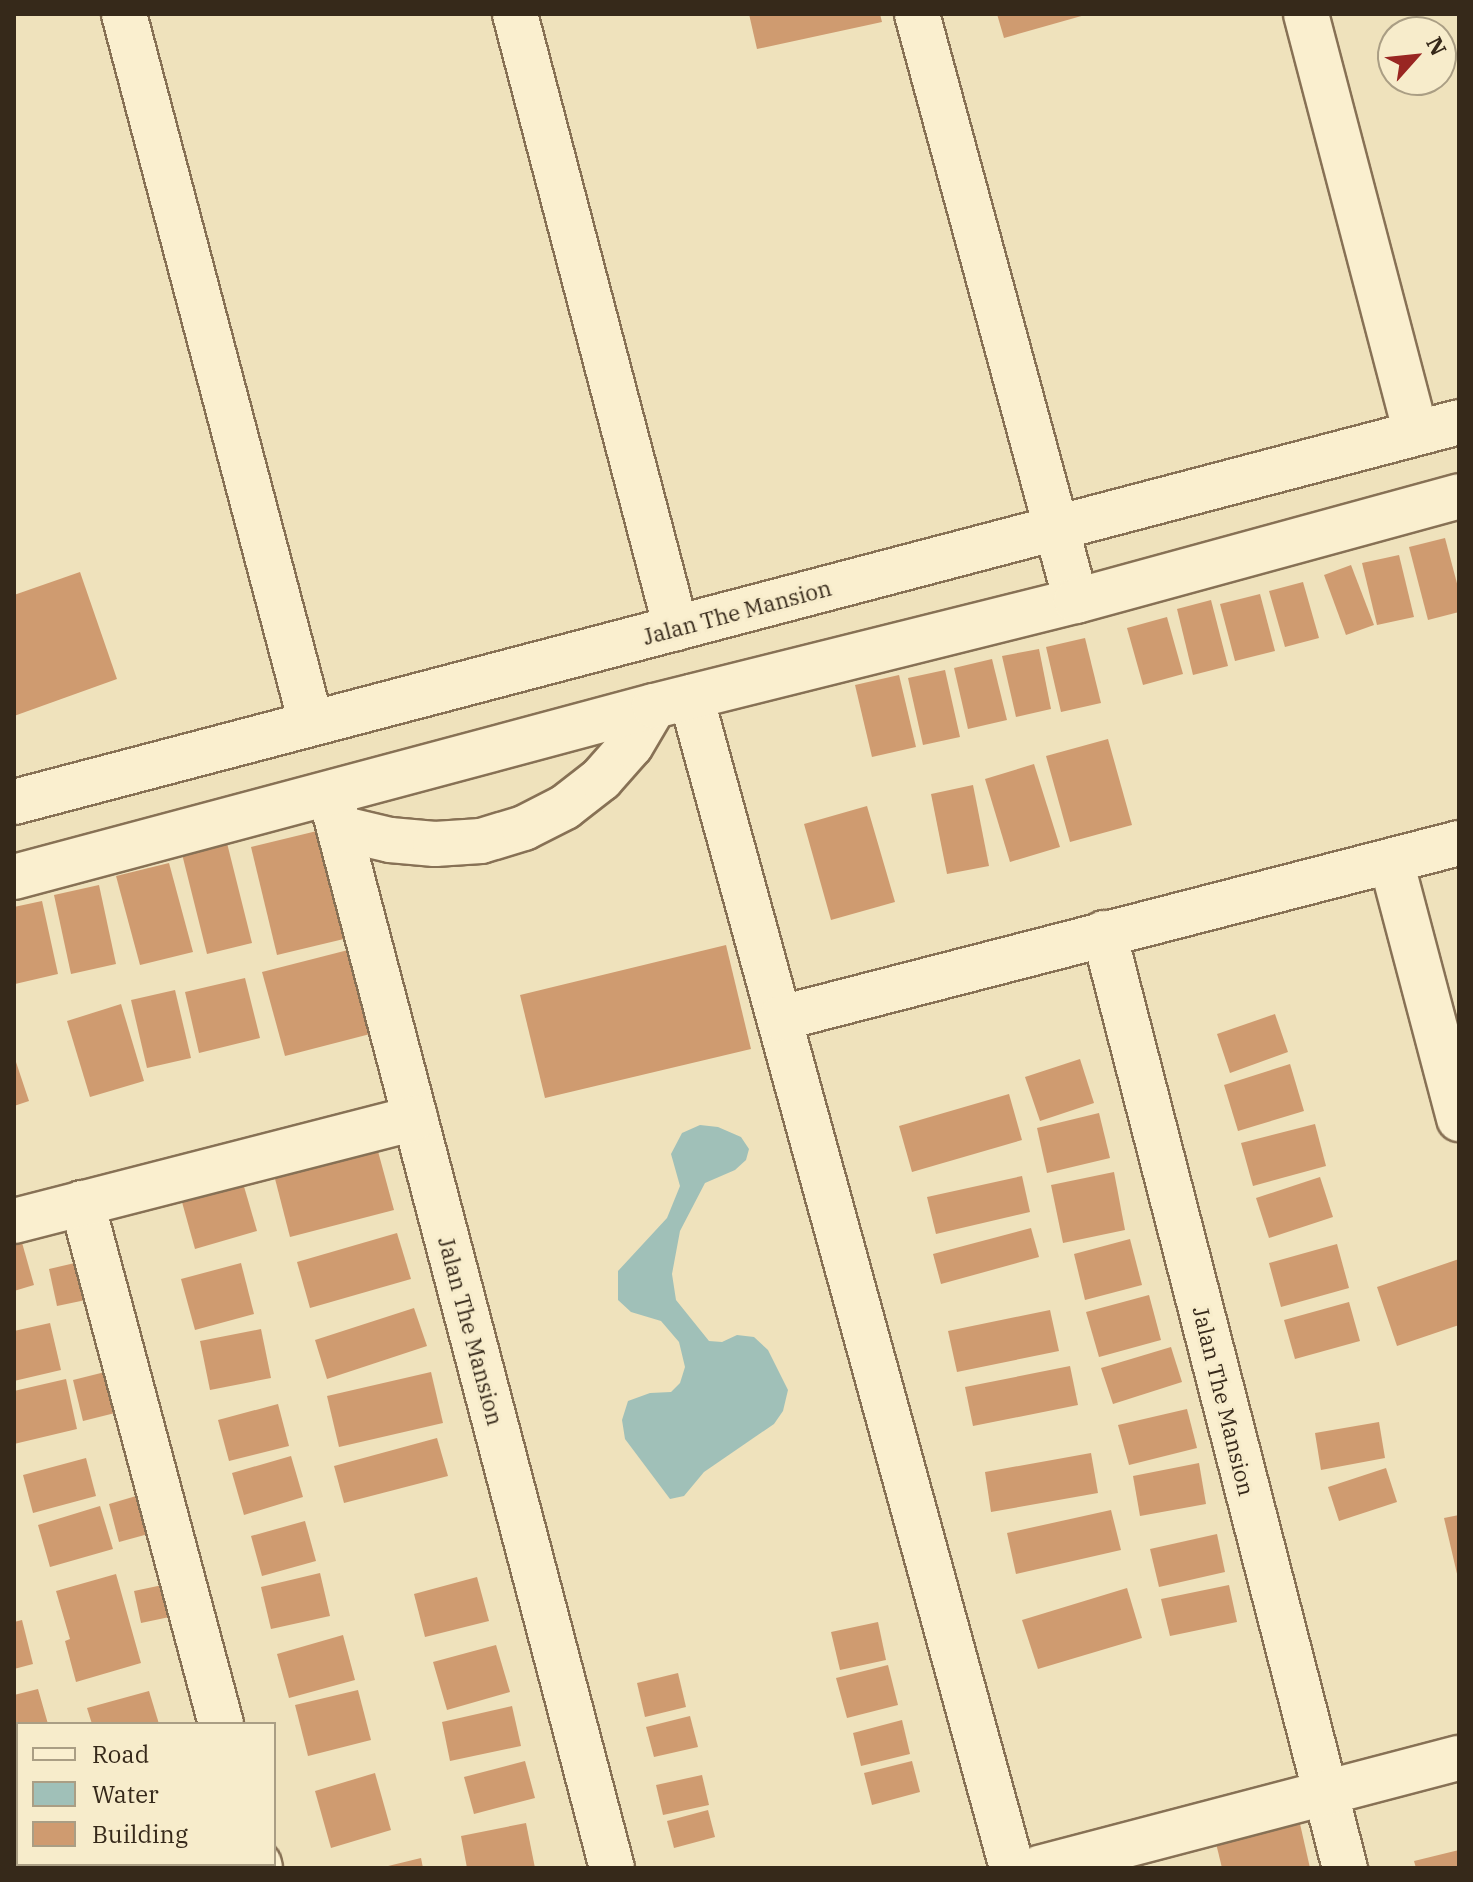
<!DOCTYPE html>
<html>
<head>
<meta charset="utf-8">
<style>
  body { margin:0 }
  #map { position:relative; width:1473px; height:1882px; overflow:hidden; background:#efe2bc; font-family:"IBM Plex Serif",serif }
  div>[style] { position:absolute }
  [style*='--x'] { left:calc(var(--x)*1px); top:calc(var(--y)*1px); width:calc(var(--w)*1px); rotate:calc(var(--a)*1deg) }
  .water>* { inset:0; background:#a0c0b8 }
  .building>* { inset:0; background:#cf9b70 }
  .roads { filter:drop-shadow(2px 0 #877155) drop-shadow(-2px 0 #877155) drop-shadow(0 2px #877155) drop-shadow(0 -2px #877155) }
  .minor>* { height:44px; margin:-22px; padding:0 22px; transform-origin:22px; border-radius:22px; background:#faefcf }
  span { translate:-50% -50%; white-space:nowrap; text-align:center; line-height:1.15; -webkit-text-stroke:6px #f7eccb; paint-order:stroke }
  .street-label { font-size:22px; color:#36291a }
  .frame { position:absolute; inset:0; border:16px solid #36291a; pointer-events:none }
  .legend { position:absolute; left:16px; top:1722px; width:260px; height:144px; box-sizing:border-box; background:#f7eccb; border:2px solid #aa9e84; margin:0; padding:10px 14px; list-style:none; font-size:24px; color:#36291a }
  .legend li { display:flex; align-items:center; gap:16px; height:40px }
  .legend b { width:40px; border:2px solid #aa9e84 }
  .north { position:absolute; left:1377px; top:16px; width:80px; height:80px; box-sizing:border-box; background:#f7eccb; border:2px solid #aa9e84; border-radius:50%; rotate:63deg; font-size:22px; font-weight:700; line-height:32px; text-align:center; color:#36291a }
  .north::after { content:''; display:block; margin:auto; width:28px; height:36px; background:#992622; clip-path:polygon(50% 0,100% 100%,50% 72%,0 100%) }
</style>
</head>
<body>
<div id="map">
  <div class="water">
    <div style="clip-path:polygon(700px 1125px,718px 1127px,741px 1137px,749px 1149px,746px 1160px,735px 1170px,705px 1183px,680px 1231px,672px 1274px,676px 1300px,709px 1341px,722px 1342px,737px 1335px,754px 1337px,768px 1350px,788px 1390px,783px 1411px,774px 1424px,704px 1472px,684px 1496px,670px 1499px,625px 1439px,622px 1420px,628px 1401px,650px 1393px,671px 1392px,680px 1383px,685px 1367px,679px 1342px,661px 1321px,631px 1312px,618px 1300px,618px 1271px,667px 1218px,680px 1186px,671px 1154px,682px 1133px)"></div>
  </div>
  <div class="building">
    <div style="clip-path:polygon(749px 14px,880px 14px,882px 22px,757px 49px)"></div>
    <div style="clip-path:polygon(997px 14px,1085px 14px,1085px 15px,1004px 38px)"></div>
    <div style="clip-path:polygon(1445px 538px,1459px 591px,1459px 612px,1428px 620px,1409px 547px)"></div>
    <div style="clip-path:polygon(1399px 555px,1414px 617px,1377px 625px,1362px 563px)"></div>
    <div style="clip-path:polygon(1351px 565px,1374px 625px,1346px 635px,1324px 575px)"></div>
    <div style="clip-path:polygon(80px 572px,117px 679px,14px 716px,14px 595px)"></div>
    <div style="clip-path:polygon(1303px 582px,1319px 638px,1285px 647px,1269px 591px)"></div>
    <div style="clip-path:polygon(1260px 594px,1275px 651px,1235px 661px,1220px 604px)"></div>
    <div style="clip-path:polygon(1211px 600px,1228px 666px,1193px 675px,1177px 609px)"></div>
    <div style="clip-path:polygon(1167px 617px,1183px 674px,1143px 685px,1127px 628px)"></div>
    <div style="clip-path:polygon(1085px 638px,1101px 703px,1061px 712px,1046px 647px)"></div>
    <div style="clip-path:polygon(1039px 649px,1051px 709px,1016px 717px,1002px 656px)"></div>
    <div style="clip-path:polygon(992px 659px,1007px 720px,968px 729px,954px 668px)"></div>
    <div style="clip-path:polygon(945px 670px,960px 737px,923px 745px,908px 678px)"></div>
    <div style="clip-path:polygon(899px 675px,916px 747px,872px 757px,855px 685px)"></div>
    <div style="clip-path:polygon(1108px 739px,1132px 825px,1070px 842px,1046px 756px)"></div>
    <div style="clip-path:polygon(1034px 764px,1060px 847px,1010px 862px,985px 779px)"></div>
    <div style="clip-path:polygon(973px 785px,989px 866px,947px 874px,931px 794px)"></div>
    <div style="clip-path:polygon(867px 806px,895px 902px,831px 920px,804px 824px)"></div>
    <div style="clip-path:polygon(321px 830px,348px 938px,277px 955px,251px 847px)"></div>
    <div style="clip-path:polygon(226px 839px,252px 943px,207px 954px,181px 850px)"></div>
    <div style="clip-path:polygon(169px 863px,193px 952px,140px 965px,116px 876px)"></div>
    <div style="clip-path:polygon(99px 885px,116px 964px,71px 974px,54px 895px)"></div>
    <div style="clip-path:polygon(42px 901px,58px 974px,15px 984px,14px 907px)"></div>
    <div style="clip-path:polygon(726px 945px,751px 1049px,545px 1098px,520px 995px)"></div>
    <div style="clip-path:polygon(352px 949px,374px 1033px,285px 1056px,262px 972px)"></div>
    <div style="clip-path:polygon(245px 978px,260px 1038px,199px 1053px,185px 992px)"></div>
    <div style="clip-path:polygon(175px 990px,191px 1058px,147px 1068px,131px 1000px)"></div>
    <div style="clip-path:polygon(121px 1004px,144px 1081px,90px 1097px,67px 1021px)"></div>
    <div style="clip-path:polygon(1275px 1014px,1288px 1052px,1230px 1073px,1217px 1034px)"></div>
    <div style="clip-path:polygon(14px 1056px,29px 1101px,14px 1106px)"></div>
    <div style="clip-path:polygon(1080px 1059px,1094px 1103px,1040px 1121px,1025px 1077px)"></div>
    <div style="clip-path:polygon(1290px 1064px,1304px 1111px,1238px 1131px,1224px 1085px)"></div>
    <div style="clip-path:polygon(1009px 1094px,1022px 1140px,912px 1172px,899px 1126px)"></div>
    <div style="clip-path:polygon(1099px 1113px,1110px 1158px,1047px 1173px,1037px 1128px)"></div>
    <div style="clip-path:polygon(1315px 1124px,1326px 1166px,1253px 1186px,1241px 1143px)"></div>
    <div style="clip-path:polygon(376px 1144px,394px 1210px,290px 1237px,273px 1171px)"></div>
    <div style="clip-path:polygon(238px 1166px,257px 1231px,195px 1249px,177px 1184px)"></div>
    <div style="clip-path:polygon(1114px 1172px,1125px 1230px,1063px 1243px,1051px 1185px)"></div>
    <div style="clip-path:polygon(1022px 1176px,1030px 1212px,936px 1234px,927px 1197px)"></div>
    <div style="clip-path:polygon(1320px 1177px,1333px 1217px,1269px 1238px,1256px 1198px)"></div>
    <div style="clip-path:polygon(1031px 1228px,1039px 1257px,941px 1284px,933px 1254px)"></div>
    <div style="clip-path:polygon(19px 1232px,34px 1285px,14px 1291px,14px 1233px)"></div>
    <div style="clip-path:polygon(397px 1233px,411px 1279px,310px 1308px,297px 1262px)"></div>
    <div style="clip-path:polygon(1130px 1239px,1142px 1285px,1085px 1300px,1074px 1254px)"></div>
    <div style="clip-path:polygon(1337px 1244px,1349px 1288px,1281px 1307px,1269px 1263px)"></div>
    <div style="clip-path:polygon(92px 1259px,100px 1297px,57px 1306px,49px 1269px)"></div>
    <div style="clip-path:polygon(1459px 1259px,1459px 1325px,1397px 1346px,1377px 1287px)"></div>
    <div style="clip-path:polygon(241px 1263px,254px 1314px,195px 1330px,181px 1279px)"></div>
    <div style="clip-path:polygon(1149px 1295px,1161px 1340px,1099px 1357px,1086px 1312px)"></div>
    <div style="clip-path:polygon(1349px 1302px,1360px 1341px,1295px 1359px,1284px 1320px)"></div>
    <div style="clip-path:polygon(414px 1308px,427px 1346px,327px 1379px,315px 1340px)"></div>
    <div style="clip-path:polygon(1050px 1310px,1059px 1351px,957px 1372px,948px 1331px)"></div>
    <div style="clip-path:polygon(50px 1323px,61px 1370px,14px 1381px,14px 1331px)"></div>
    <div style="clip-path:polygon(261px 1329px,271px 1378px,210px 1390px,200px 1341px)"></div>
    <div style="clip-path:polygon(1171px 1347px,1182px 1382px,1113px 1404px,1101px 1368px)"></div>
    <div style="clip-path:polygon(1070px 1366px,1078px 1405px,973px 1426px,965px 1387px)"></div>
    <div style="clip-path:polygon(121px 1368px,131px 1409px,83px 1421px,73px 1380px)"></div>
    <div style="clip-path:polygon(431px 1372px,443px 1423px,339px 1447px,327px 1396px)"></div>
    <div style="clip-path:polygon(66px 1379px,77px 1429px,14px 1444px,14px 1391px)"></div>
    <div style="clip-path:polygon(278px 1404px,289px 1446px,229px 1461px,218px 1420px)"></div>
    <div style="clip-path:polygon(1187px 1409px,1197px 1448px,1129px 1465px,1118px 1425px)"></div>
    <div style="clip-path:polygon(1379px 1422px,1385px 1458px,1321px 1470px,1315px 1433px)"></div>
    <div style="clip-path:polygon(437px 1438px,448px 1476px,344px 1503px,334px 1466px)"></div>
    <div style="clip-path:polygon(1091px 1453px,1098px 1493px,991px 1512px,985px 1472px)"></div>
    <div style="clip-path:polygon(291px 1456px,303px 1497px,244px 1515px,232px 1473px)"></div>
    <div style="clip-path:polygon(86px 1458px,96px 1496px,33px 1513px,23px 1475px)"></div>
    <div style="clip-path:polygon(1199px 1463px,1206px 1504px,1140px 1516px,1133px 1476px)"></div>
    <div style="clip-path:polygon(1386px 1468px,1397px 1502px,1339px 1521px,1328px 1487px)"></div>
    <div style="clip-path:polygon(153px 1491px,163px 1530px,119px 1542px,109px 1504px)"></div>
    <div style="clip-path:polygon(100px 1506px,113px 1549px,50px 1567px,38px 1525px)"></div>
    <div style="clip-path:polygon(1111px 1510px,1121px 1550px,1016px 1574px,1007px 1533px)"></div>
    <div style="clip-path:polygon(1459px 1515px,1459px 1578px,1458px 1578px,1444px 1518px)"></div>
    <div style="clip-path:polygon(305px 1521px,316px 1561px,262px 1576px,251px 1536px)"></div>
    <div style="clip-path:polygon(1217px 1534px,1225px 1572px,1159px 1587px,1150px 1549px)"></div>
    <div style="clip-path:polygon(320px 1573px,330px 1616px,271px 1629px,261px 1587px)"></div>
    <div style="clip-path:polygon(116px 1574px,141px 1663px,76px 1682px,65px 1641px,70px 1639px,56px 1591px)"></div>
    <div style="clip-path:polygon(477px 1577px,489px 1621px,425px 1637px,414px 1594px)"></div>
    <div style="clip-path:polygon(172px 1583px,179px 1615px,141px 1623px,134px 1591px)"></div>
    <div style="clip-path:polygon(1229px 1585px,1237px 1622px,1170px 1636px,1161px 1599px)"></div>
    <div style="clip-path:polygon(1127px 1588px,1142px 1638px,1038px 1669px,1022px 1620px)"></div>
    <div style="clip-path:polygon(22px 1620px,33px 1664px,14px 1669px,14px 1622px)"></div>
    <div style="clip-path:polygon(878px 1622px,886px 1660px,840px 1670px,831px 1632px)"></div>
    <div style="clip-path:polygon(343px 1635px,355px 1680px,289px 1698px,277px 1654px)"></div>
    <div style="clip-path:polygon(496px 1645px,510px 1692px,447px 1710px,433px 1662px)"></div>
    <div style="clip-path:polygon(888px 1665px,898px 1705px,847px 1718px,836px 1678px)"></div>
    <div style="clip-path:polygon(678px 1673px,686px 1707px,645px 1717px,637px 1683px)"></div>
    <div style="clip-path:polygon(38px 1689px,48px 1724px,18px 1724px,18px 1735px,14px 1736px,14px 1695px)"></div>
    <div style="clip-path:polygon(358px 1690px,371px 1740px,308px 1756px,295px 1705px)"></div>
    <div style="clip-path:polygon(149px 1691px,159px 1724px,92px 1724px,87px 1708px)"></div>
    <div style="clip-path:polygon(512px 1706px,521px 1746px,450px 1761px,442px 1722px)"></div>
    <div style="clip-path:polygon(690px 1716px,698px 1747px,654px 1757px,646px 1727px)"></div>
    <div style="clip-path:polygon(902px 1720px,910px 1754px,861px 1766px,853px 1733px)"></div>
    <div style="clip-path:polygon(18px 1748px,18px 1792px,14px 1793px,14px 1749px)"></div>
    <div style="clip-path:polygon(525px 1761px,535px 1798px,474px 1814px,464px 1777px)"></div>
    <div style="clip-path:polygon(912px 1761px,920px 1792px,872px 1805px,864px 1773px)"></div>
    <div style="clip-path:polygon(375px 1773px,391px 1830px,331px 1848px,315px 1791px)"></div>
    <div style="clip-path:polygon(702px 1775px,709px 1805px,663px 1815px,656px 1785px)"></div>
    <div style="clip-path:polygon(708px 1810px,715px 1837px,674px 1848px,667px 1821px)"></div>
    <div style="clip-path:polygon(1298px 1815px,1310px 1868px,1222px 1868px,1214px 1835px)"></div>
    <div style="clip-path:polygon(526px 1823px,535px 1868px,467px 1868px,461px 1836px)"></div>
    <div style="clip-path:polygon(1459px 1850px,1459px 1868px,1416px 1868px,1414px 1861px)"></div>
    <div style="clip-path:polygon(421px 1858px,423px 1868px,385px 1868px,384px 1867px)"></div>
    <div style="clip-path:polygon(127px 1864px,190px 1864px,191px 1868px,128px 1868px)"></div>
  </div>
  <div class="roads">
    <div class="minor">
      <div style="--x:124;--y:14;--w:733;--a:75.22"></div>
      <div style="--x:515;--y:14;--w:635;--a:75.31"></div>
      <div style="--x:917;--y:14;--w:608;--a:74.84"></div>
      <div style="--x:1306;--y:14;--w:433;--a:75.3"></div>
      <div style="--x:691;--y:697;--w:1214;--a:74.67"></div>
      <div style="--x:330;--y:794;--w:1110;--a:75.29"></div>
      <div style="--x:14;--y:802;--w:1494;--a:-14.73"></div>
      <div style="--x:339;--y:828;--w:52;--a:13.2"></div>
      <div style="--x:390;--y:840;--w:45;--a:5.1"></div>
      <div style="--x:435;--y:844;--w:46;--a:-3.7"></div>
      <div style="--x:481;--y:841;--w:45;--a:-16.8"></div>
      <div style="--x:524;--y:828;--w:46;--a:-27.1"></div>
      <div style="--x:565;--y:807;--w:46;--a:-37.9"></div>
      <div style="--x:601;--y:779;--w:45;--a:-48.6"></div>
      <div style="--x:631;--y:745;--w:45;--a:-59.5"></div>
      <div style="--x:1391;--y:861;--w:267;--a:75.2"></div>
      <div style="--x:14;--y:877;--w:662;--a:-14.96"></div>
      <div style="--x:654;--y:706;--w:435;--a:-14"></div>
      <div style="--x:1076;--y:601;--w:397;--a:-15.3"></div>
      <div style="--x:1104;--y:933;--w:966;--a:75.55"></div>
      <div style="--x:781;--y:1018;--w:700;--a:-14.47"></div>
      <div style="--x:82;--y:1203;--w:539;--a:75.06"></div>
      <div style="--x:14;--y:1221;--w:414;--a:-14.4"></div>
      <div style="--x:259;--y:1864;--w:4;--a:76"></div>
      <div style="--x:1039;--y:1868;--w:434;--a:-14.7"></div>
    </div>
  </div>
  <div class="street-label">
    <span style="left:737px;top:612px;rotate:-15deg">Jalan The Mansion</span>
    <span style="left:471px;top:1331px;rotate:75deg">Jalan The Mansion</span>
    <span style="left:1224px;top:1401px;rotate:76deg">Jalan The Mansion</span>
  </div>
  <div class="frame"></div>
  <ul class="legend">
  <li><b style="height:10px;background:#faefcf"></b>Road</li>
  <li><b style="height:22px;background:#a0c0b8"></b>Water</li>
  <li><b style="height:22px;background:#cf9b70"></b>Building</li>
  </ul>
  <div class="north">N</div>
</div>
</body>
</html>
